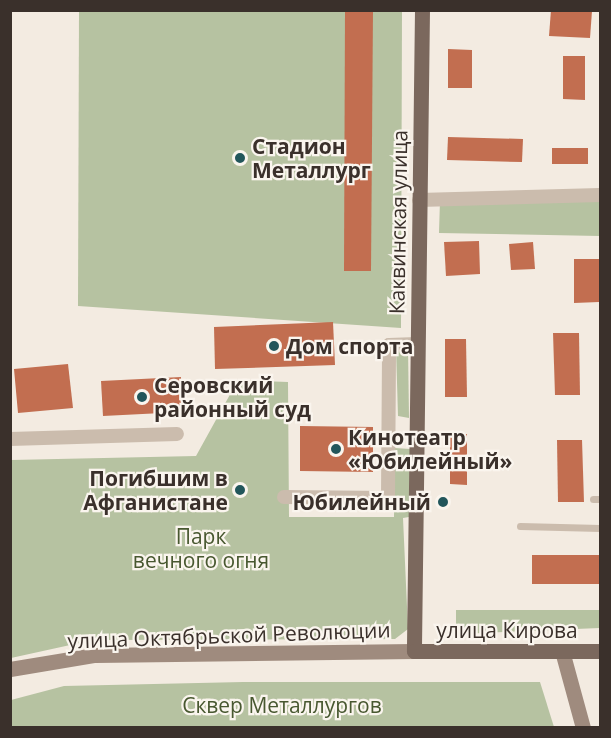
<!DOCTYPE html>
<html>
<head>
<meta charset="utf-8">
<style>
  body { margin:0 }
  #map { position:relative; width:611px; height:738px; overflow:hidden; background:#f3ebe1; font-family:"Open Sans",sans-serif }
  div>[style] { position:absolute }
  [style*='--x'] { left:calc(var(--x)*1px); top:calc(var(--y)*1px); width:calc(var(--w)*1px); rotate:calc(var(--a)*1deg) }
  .green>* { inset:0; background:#b6c2a1 }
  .building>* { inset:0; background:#c26e50 }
  .lane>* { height:7px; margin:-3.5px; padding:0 3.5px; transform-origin:3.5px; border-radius:3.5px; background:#cbbcad }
  .street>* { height:14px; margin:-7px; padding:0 7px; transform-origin:7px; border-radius:7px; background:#cbbcad }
  .secondary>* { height:15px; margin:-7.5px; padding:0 7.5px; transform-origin:7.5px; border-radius:7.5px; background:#9f8b7e }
  .primary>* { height:15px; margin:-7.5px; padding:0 7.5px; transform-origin:7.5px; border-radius:7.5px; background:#7b685d }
  .dots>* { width:16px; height:16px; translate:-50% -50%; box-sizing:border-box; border:3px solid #faf5ee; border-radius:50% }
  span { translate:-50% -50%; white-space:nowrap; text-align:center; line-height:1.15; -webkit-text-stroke:4.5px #faf5ee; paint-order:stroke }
  .poi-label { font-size:21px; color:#3a302b; font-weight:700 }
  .left { translate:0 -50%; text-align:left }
  .right { translate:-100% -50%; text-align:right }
  .street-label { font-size:21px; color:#3a302b }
  .park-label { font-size:21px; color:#485830 }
  .frame { position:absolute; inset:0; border:12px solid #3a302b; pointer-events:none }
</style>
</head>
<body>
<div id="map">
  <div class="green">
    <div style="clip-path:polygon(79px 11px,402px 11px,401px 328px,78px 306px)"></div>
    <div style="clip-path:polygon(600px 195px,600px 236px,439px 233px,440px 200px)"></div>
    <div style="clip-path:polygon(408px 347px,409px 418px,398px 416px,396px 348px)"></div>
    <div style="clip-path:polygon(238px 380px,288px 382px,289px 517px,394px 517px,395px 448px,410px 449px,409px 517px,403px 518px,408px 629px,395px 639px,93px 640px,11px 658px,11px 460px,196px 456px)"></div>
    <div style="clip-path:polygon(456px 610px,600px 610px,600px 628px,456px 634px)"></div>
    <div style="clip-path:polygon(243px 682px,540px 682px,554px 727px,11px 727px,11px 700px,64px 686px)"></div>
  </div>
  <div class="building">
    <div style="clip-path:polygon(345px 10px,373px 10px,371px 271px,344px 271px)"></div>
    <div style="clip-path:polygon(551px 10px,592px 11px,590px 38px,549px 36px)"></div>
    <div style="clip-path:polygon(448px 49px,472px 50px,472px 88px,448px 88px)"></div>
    <div style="clip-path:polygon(563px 56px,585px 56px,585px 100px,563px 99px)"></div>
    <div style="clip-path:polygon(448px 137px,523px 139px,522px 162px,447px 160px)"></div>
    <div style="clip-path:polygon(552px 148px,588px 148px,588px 164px,552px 164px)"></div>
    <div style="clip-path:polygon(479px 241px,480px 274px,446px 276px,444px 242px)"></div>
    <div style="clip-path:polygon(533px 242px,535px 269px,511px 270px,509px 244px)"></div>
    <div style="clip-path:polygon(574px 259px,599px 259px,599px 302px,574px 303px)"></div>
    <div style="clip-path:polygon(333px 322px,335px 365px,215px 369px,214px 327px)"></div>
    <div style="clip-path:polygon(553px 333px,579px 333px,580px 395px,555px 395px)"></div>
    <div style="clip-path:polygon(445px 339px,466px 339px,467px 397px,445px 397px)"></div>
    <div style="clip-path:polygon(68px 364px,73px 408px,18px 413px,14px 369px)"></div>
    <div style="clip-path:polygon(181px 377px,182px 412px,103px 416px,101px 381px)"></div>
    <div style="clip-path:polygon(300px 426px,373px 427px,373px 472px,300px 471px)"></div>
    <div style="clip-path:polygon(450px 434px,467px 434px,467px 485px,450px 484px)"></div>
    <div style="clip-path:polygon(557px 440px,582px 440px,584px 502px,558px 502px)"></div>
    <div style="clip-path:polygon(532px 555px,600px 555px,600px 584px,532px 584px)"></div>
  </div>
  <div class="lane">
    <div style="--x:353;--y:345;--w:36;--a:0"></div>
    <div style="--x:593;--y:499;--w:7;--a:0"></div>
    <div style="--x:520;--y:526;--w:80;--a:1.4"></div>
  </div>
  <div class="street">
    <div style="--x:419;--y:200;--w:181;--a:-1.6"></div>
    <div style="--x:10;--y:439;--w:167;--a:-1.7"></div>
    <div style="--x:284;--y:497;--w:104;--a:0.6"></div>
    <div style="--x:388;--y:498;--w:153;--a:-89.6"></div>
    <div style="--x:389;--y:345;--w:28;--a:-2"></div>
  </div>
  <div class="secondary">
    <div style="--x:562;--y:651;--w:80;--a:74.7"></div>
    <div style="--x:10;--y:669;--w:86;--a:-9.4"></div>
    <div style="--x:95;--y:655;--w:319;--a:-0.7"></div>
  </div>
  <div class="primary">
    <div style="--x:422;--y:10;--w:641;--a:90.72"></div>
    <div style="--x:414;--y:651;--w:186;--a:0"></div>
  </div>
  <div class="dots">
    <div style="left:240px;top:158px;background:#22565b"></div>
    <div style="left:274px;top:346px;background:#22565b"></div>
    <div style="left:142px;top:397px;background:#22565b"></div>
    <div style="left:336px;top:449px;background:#22565b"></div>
    <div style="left:240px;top:490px;background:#22565b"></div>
    <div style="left:443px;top:502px;background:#22565b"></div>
  </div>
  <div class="poi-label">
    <span class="left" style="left:252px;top:158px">Стадион<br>Металлург</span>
    <span class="left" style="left:286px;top:346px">Дом спорта</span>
    <span class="left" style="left:154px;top:397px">Серовский<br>районный суд</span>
    <span class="left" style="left:348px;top:449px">Кинотеатр<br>«Юбилейный»</span>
    <span class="right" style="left:228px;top:490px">Погибшим в<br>Афганистане</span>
    <span class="right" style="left:431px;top:502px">Юбилейный</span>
  </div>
  <div class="street-label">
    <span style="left:398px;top:222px;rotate:-89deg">Каквинская улица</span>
    <span style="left:507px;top:630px">улица Кирова</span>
    <span style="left:229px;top:635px;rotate:-2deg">улица Октябрьской Революции</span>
  </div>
  <div class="park-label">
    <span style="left:201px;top:548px">Парк<br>вечного огня</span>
    <span style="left:282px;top:705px">Сквер Металлургов</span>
  </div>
  <div class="frame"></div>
</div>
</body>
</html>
